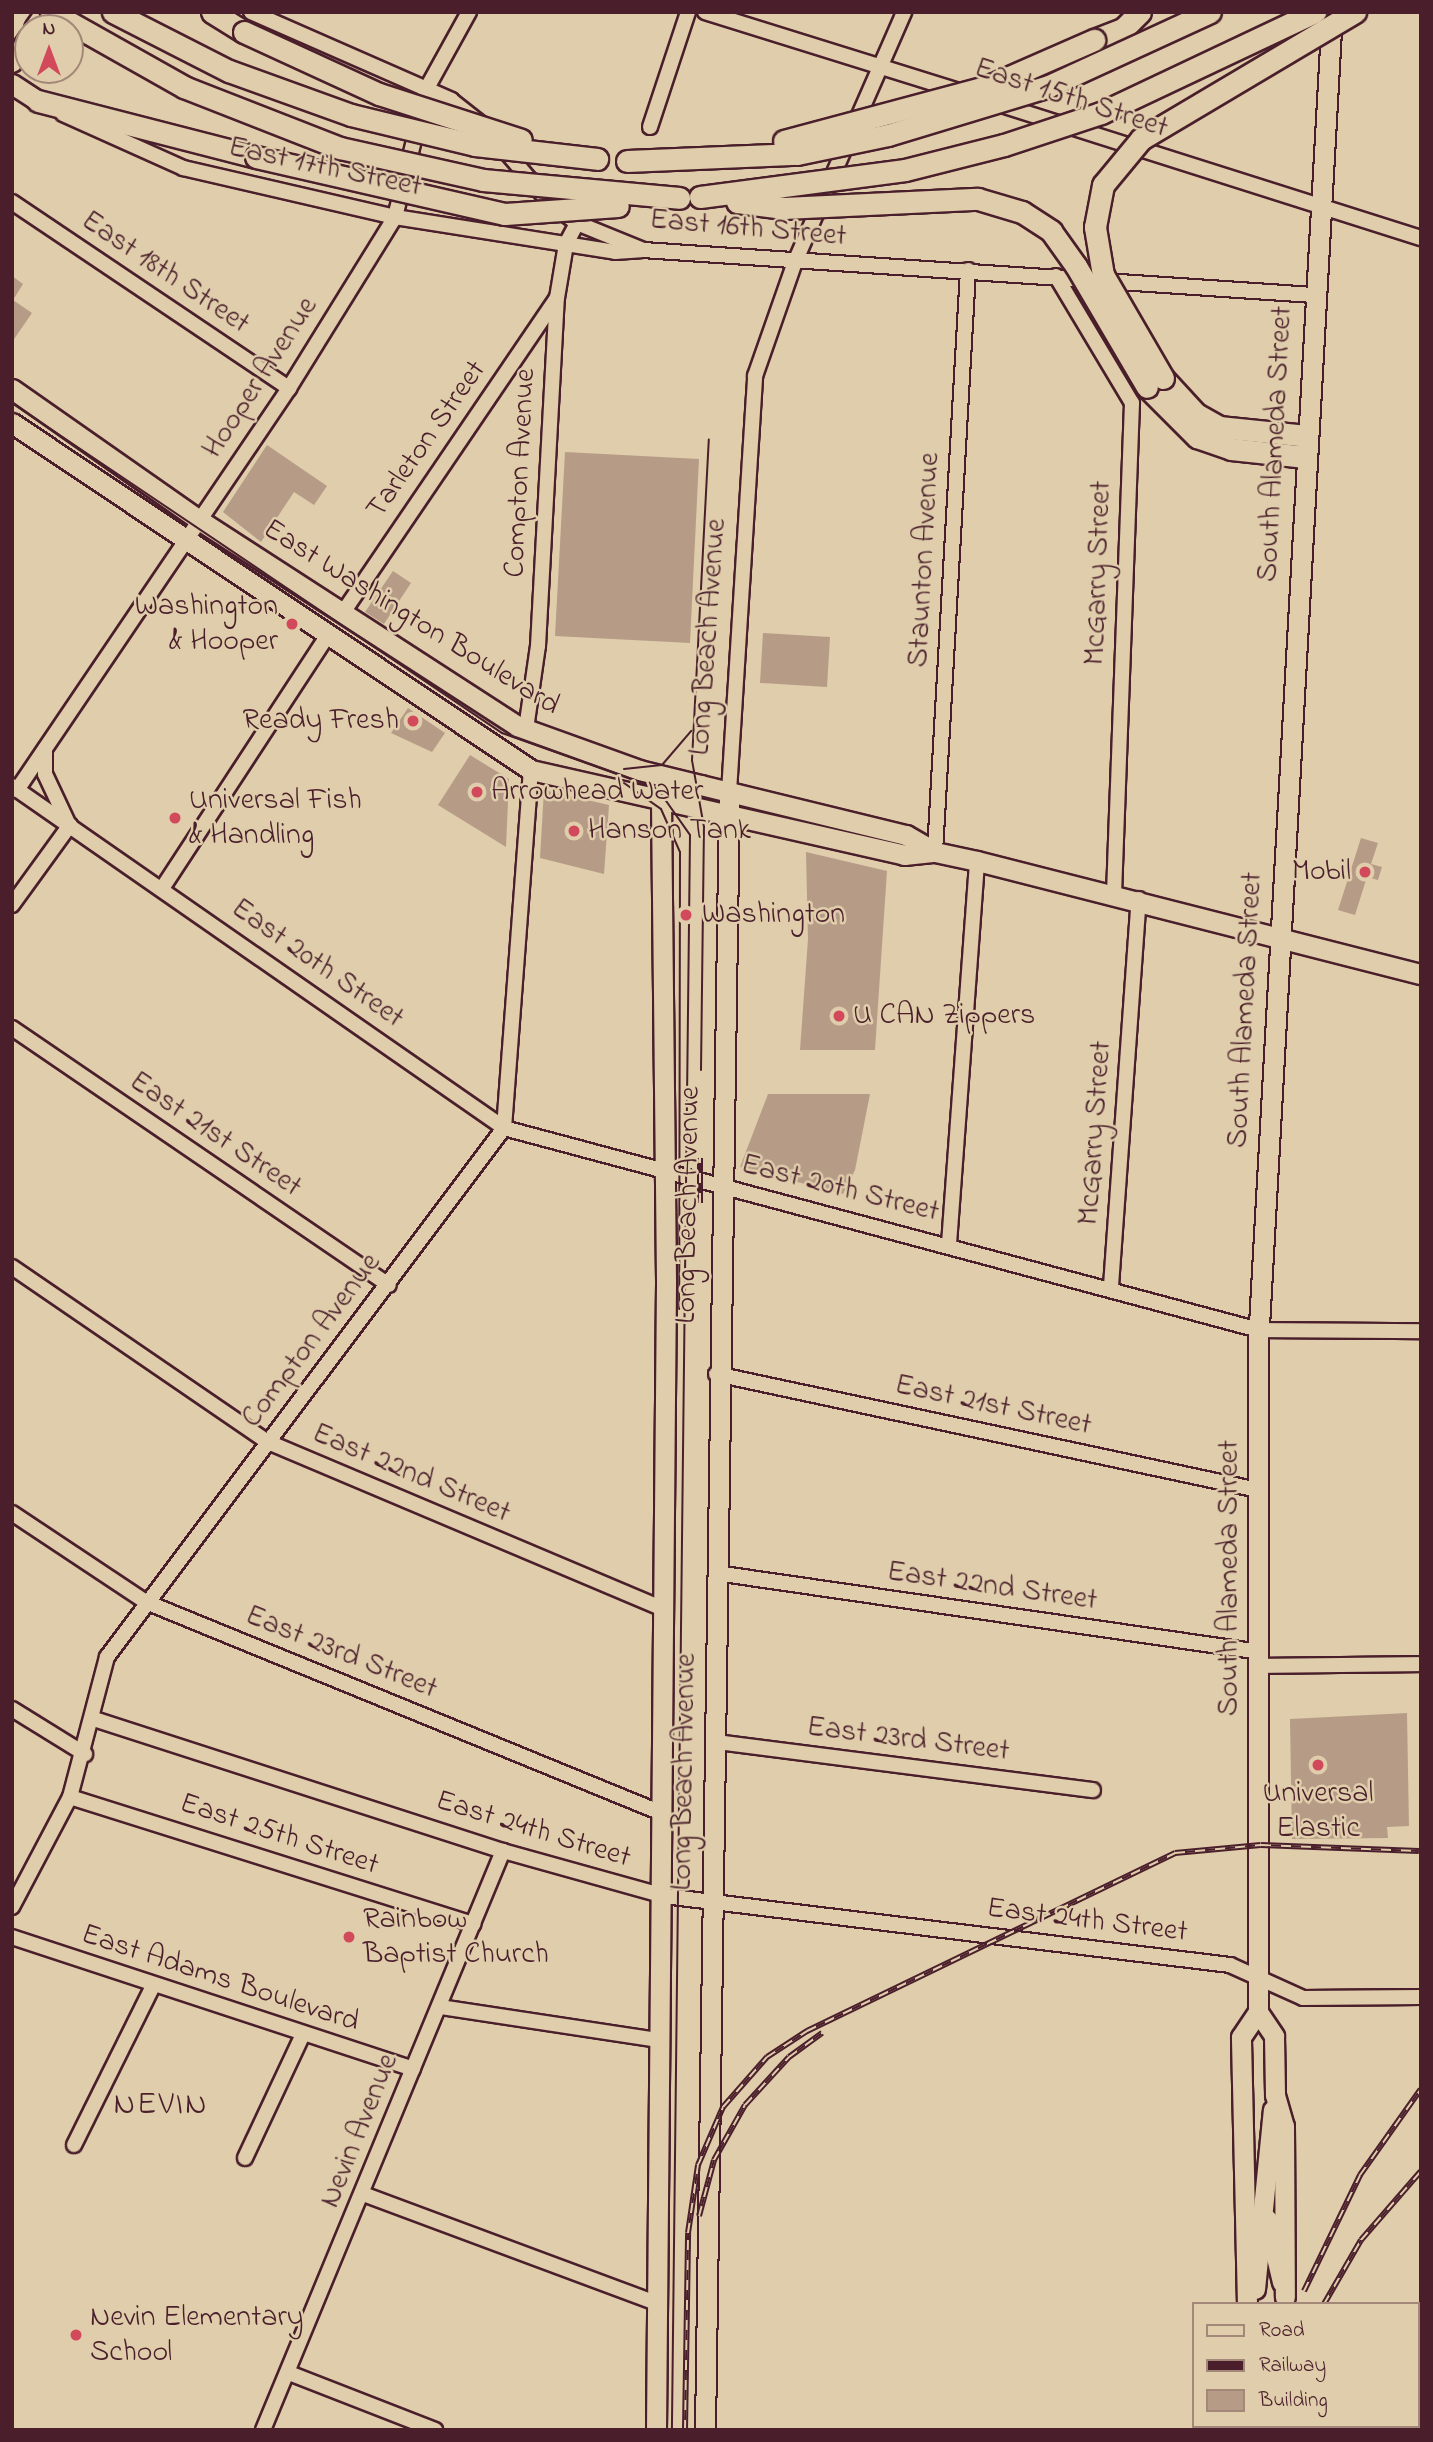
<!DOCTYPE html>
<html>
<head>
<meta charset="utf-8">
<style>
  body { margin:0 }
  #map { position:relative; width:1433px; height:2442px; overflow:hidden; background:#dfcdab; font-family:"Indie Flower",sans-serif }
  div>[style] { position:absolute }
  [style*='--x'] { left:calc(var(--x)*1px); top:calc(var(--y)*1px); width:calc(var(--w)*1px); rotate:calc(var(--a)*1deg) }
  .building>* { inset:0; background:#b69c87 }
  .roads { filter:drop-shadow(2px 0 #4a1f2b) drop-shadow(-2px 0 #4a1f2b) drop-shadow(0 2px #4a1f2b) drop-shadow(0 -2px #4a1f2b) }
  .minor>* { height:14px; margin:-7px; padding:0 7px; transform-origin:7px; border-radius:7px; background:#dfcdab }
  .major>* { height:19px; margin:-9.5px; padding:0 9.5px; transform-origin:9.5px; border-radius:9.5px; background:#dfcdab }
  .highway>* { height:21px; margin:-10.5px; padding:0 10.5px; transform-origin:10.5px; border-radius:10.5px; background:#dfcdab }
  .tram>* { height:2px; margin:-1px; padding:0 1px; transform-origin:1px; border-radius:1px; background:#4a1f2b }
  .rail>* { height:6px; margin-top:-3px; transform-origin:0; background:repeating-linear-gradient(90deg,#dfcdab 0 10px,#4a1f2b 0 20px); box-sizing:border-box; border-block:2px solid #4a1f2b }
  .bridges { filter:drop-shadow(2px 0 #4a1f2b) drop-shadow(-2px 0 #4a1f2b) drop-shadow(0 2px #4a1f2b) drop-shadow(0 -2px #4a1f2b) }
  .highway-bridge>* { height:21px; margin:-10.5px; padding:0 10.5px; transform-origin:10.5px; border-radius:10.5px; background:#dfcdab }
  .dots>* { width:19px; height:19px; translate:-50% -50%; box-sizing:border-box; border:4px solid #dfcdab; border-radius:50% }
  span { translate:-50% -50%; white-space:nowrap; text-align:center; line-height:1.15; -webkit-text-stroke:5px #dfcdab; paint-order:stroke }
  .street-label { font-size:30px; color:#4a1f2b }
  .poi-label { font-size:30px; color:#4a1f2b }
  .right { translate:-100% -50%; text-align:right }
  .left { translate:0 -50%; text-align:left }
  .neighbourhood-label { font-size:32px; color:#4a1f2b; letter-spacing:2px }
  .frame { position:absolute; inset:0; border:14px solid #4a1f2b; pointer-events:none }
  .legend { position:absolute; left:1192px; top:2302px; width:228px; height:126px; box-sizing:border-box; background:#dfcdab; border:2px solid #a38778; margin:0; padding:9px 12px; list-style:none; font-size:21px; color:#4a1f2b }
  .legend li { display:flex; align-items:center; gap:14px; height:35px }
  .legend b { width:35px; border:2px solid #a38778 }
  .north { position:absolute; left:14px; top:14px; width:70px; height:70px; box-sizing:border-box; background:#dfcdab; border:2px solid #a38778; border-radius:50%; rotate:0deg; font-size:19px; font-weight:700; line-height:28px; text-align:center; color:#4a1f2b }
  .north::after { content:''; display:block; margin:auto; width:24px; height:32px; background:#d1495b; clip-path:polygon(50% 0,100% 100%,50% 72%,0 100%) }
</style>
</head>
<body>
<div id="map">
  <div class="building">
    <div style="clip-path:polygon(12px 276px,23px 284px,13px 300px,32px 313px,12px 342px)"></div>
    <div style="clip-path:polygon(267px 445px,327px 486px,314px 505px,294px 492px,261px 542px,223px 512px)"></div>
    <div style="clip-path:polygon(565px 452px,699px 459px,690px 643px,555px 636px)"></div>
    <div style="clip-path:polygon(393px 571px,411px 583px,384px 624px,365px 612px)"></div>
    <div style="clip-path:polygon(763px 633px,830px 637px,827px 687px,760px 683px)"></div>
    <div style="clip-path:polygon(408px 708px,445px 733px,432px 752px,391px 733px)"></div>
    <div style="clip-path:polygon(470px 755px,509px 779px,506px 847px,438px 805px)"></div>
    <div style="clip-path:polygon(544px 790px,609px 805px,604px 874px,540px 858px)"></div>
    <div style="clip-path:polygon(1361px 838px,1378px 843px,1371px 864px,1382px 867px,1378px 880px,1367px 877px,1355px 915px,1338px 910px)"></div>
    <div style="clip-path:polygon(806px 852px,887px 871px,875px 1050px,800px 1050px,808px 939px)"></div>
    <div style="clip-path:polygon(768px 1094px,870px 1094px,855px 1170px,843px 1194px,740px 1167px)"></div>
    <div style="clip-path:polygon(1407px 1713px,1409px 1826px,1387px 1827px,1388px 1838px,1292px 1839px,1290px 1719px)"></div>
  </div>
  <div class="roads">
    <div class="minor">
      <div style="--x:251;--y:12;--w:219;--a:23.7"></div>
      <div style="--x:451;--y:100;--w:42;--a:38.2"></div>
      <div style="--x:705;--y:12;--w:269;--a:17.3"></div>
      <div style="--x:995;--y:103;--w:447;--a:17.6"></div>
      <div style="--x:63;--y:114;--w:132;--a:24.2"></div>
      <div style="--x:183;--y:168;--w:218;--a:13"></div>
      <div style="--x:395;--y:217;--w:223;--a:9"></div>
      <div style="--x:615;--y:252;--w:26;--a:-4"></div>
      <div style="--x:650;--y:127;--w:121;--a:-71.7"></div>
      <div style="--x:502;--y:147;--w:72;--a:49.5"></div>
      <div style="--x:549;--y:202;--w:35;--a:37"></div>
      <div style="--x:577;--y:223;--w:71;--a:22.2"></div>
      <div style="--x:643;--y:250;--w:673;--a:3.84"></div>
      <div style="--x:12;--y:202;--w:334;--a:33.9"></div>
      <div style="--x:1056;--y:276;--w:148;--a:59.1"></div>
      <div style="--x:1132;--y:403;--w:490;--a:92.1"></div>
      <div style="--x:342;--y:614;--w:381;--a:-55.8"></div>
      <div style="--x:526;--y:729;--w:84;--a:-81.8"></div>
      <div style="--x:538;--y:646;--w:349;--a:-86.9"></div>
      <div style="--x:557;--y:298;--w:55;--a:-80.5"></div>
      <div style="--x:566;--y:244;--w:24;--a:-62"></div>
      <div style="--x:45;--y:749;--w:25;--a:90"></div>
      <div style="--x:45;--y:774;--w:52;--a:64.9"></div>
      <div style="--x:12;--y:786;--w:599;--a:34.8"></div>
      <div style="--x:504;--y:1128;--w:782;--a:14.98"></div>
      <div style="--x:1259;--y:1330;--w:162;--a:0.4"></div>
      <div style="--x:17;--y:790;--w:485;--a:-55.9"></div>
      <div style="--x:289;--y:388;--w:201;--a:-58.2"></div>
      <div style="--x:395;--y:217;--w:133;--a:-76.1"></div>
      <div style="--x:427;--y:88;--w:87;--a:-61.1"></div>
      <div style="--x:729;--y:792;--w:417;--a:-86.4"></div>
      <div style="--x:755;--y:376;--w:121;--a:-70.7"></div>
      <div style="--x:795;--y:262;--w:273;--a:-66.4"></div>
      <div style="--x:935;--y:852;--w:583;--a:-86.75"></div>
      <div style="--x:163;--y:887;--w:298;--a:-56.8"></div>
      <div style="--x:12;--y:905;--w:99;--a:-54.1"></div>
      <div style="--x:12;--y:1028;--w:456;--a:34.3"></div>
      <div style="--x:949;--y:1244;--w:384;--a:-85.8"></div>
      <div style="--x:12;--y:1267;--w:310;--a:34.4"></div>
      <div style="--x:268;--y:1442;--w:430;--a:22.9"></div>
      <div style="--x:1111;--y:1286;--w:388;--a:-85.9"></div>
      <div style="--x:716;--y:1374;--w:554;--a:12.08"></div>
      <div style="--x:12;--y:1513;--w:161;--a:33.6"></div>
      <div style="--x:146;--y:1602;--w:560;--a:22.26"></div>
      <div style="--x:716;--y:1573;--w:550;--a:8.26"></div>
      <div style="--x:1260;--y:1666;--w:161;--a:-0.7"></div>
      <div style="--x:12;--y:1709;--w:86;--a:31.7"></div>
      <div style="--x:94;--y:1719;--w:430;--a:17.9"></div>
      <div style="--x:503;--y:1851;--w:167;--a:15.6"></div>
      <div style="--x:664;--y:1896;--w:570;--a:6.95"></div>
      <div style="--x:1230;--y:1965;--w:80;--a:24.3"></div>
      <div style="--x:1303;--y:1998;--w:118;--a:-0.5"></div>
      <div style="--x:717;--y:1742;--w:379;--a:7.3"></div>
      <div style="--x:70;--y:1797;--w:423;--a:17.5"></div>
      <div style="--x:12;--y:1907;--w:124;--a:-62.2"></div>
      <div style="--x:70;--y:1797;--w:145;--a:-75.2"></div>
      <div style="--x:107;--y:1657;--w:661;--a:-53.11"></div>
      <div style="--x:504;--y:1128;--w:359;--a:-85.7"></div>
      <div style="--x:12;--y:1937;--w:422;--a:18.2"></div>
      <div style="--x:440;--y:2007;--w:221;--a:8.6"></div>
      <div style="--x:74;--y:2145;--w:178;--a:-63.6"></div>
      <div style="--x:245;--y:2158;--w:137;--a:-64.9"></div>
      <div style="--x:363;--y:2194;--w:310;--a:20.4"></div>
      <div style="--x:1417;--y:2352;--w:4;--a:0"></div>
      <div style="--x:289;--y:2373;--w:157;--a:21.3"></div>
      <div style="--x:263;--y:2430;--w:627;--a:-67.49"></div>
      <div style="--x:1287;--y:2430;--w:4;--a:-76"></div>
    </div>
    <div class="major">
      <div style="--x:34;--y:28;--w:19;--a:-55"></div>
      <div style="--x:12;--y:62;--w:29;--a:-56"></div>
      <div style="--x:12;--y:84;--w:31;--a:33"></div>
      <div style="--x:12;--y:389;--w:228;--a:35"></div>
      <div style="--x:199;--y:520;--w:379;--a:32.9"></div>
      <div style="--x:517;--y:726;--w:130;--a:19.8"></div>
      <div style="--x:639;--y:770;--w:275;--a:13.7"></div>
      <div style="--x:906;--y:835;--w:34;--a:30"></div>
      <div style="--x:12;--y:423;--w:624;--a:33.77"></div>
      <div style="--x:531;--y:770;--w:383;--a:12.8"></div>
      <div style="--x:904;--y:855;--w:31;--a:-6"></div>
      <div style="--x:935;--y:852;--w:43;--a:12.1"></div>
      <div style="--x:977;--y:861;--w:458;--a:14.3"></div>
      <div style="--x:1258;--y:2012;--w:29;--a:56"></div>
      <div style="--x:1274;--y:2036;--w:59;--a:89"></div>
      <div style="--x:1275;--y:2095;--w:32;--a:74"></div>
      <div style="--x:1284;--y:2126;--w:171;--a:89.7"></div>
      <div style="--x:1267;--y:2219;--w:65;--a:76.6"></div>
      <div style="--x:1255;--y:2289;--w:180;--a:-84.3"></div>
      <div style="--x:1247;--y:2304;--w:267;--a:-91.3"></div>
      <div style="--x:1241;--y:2037;--w:30;--a:-56"></div>
      <div style="--x:1258;--y:2012;--w:669;--a:-90"></div>
      <div style="--x:1258;--y:1343;--w:1333;--a:-86.82"></div>
      <div style="--x:1253;--y:2426;--w:4;--a:90"></div>
      <div style="--x:656;--y:2430;--w:1150;--a:-89.5"></div>
      <div style="--x:666;--y:1280;--w:476;--a:-90.6"></div>
      <div style="--x:661;--y:804;--w:19;--a:-55"></div>
      <div style="--x:672;--y:788;--w:29;--a:-6"></div>
      <div style="--x:705;--y:2430;--w:1638;--a:-89.16"></div>
    </div>
    <div class="highway">
      <div style="--x:212;--y:12;--w:38;--a:32"></div>
      <div style="--x:1094;--y:40;--w:31;--a:-21"></div>
      <div style="--x:1123;--y:29;--w:24;--a:-45"></div>
      <div style="--x:38;--y:101;--w:225;--a:14.4"></div>
      <div style="--x:1163;--y:378;--w:49;--a:47.5"></div>
      <div style="--x:1196;--y:414;--w:26;--a:29"></div>
      <div style="--x:1219;--y:427;--w:88;--a:5.8"></div>
      <div style="--x:1147;--y:387;--w:71;--a:45"></div>
      <div style="--x:1197;--y:437;--w:36;--a:19"></div>
      <div style="--x:1231;--y:449;--w:75;--a:6.1"></div>
    </div>
  </div>
  <div class="tram">
    <div style="--x:12;--y:403;--w:591;--a:33.96"></div>
    <div style="--x:502;--y:733;--w:164;--a:19.5"></div>
    <div style="--x:657;--y:788;--w:57;--a:54.9"></div>
    <div style="--x:690;--y:835;--w:1595;--a:90.65"></div>
    <div style="--x:624;--y:769;--w:38;--a:-6"></div>
    <div style="--x:662;--y:765;--w:45;--a:-49.5"></div>
    <div style="--x:624;--y:783;--w:45;--a:35.1"></div>
    <div style="--x:661;--y:809;--w:47;--a:66.2"></div>
    <div style="--x:680;--y:852;--w:457;--a:90.1"></div>
    <div style="--x:701;--y:1070;--w:243;--a:-89.3"></div>
    <div style="--x:704;--y:827;--w:68;--a:-100.2"></div>
    <div style="--x:692;--y:760;--w:321;--a:-87"></div>
  </div>
  <div class="rail">
    <div style="--x:700;--y:1203;--w:45;--a:-90"></div>
    <div style="--x:699;--y:2216;--w:58;--a:-75"></div>
    <div style="--x:714;--y:2160;--w:63;--a:-60.6"></div>
    <div style="--x:745;--y:2105;--w:65;--a:-47.5"></div>
    <div style="--x:789;--y:2057;--w:41;--a:-36"></div>
    <div style="--x:1304;--y:2291;--w:129;--a:-64.2"></div>
    <div style="--x:1360;--y:2175;--w:105;--a:-54.7"></div>
    <div style="--x:1324;--y:2304;--w:74;--a:-60"></div>
    <div style="--x:1361;--y:2240;--w:91;--a:-49"></div>
    <div style="--x:685;--y:2430;--w:197;--a:-89.1"></div>
    <div style="--x:688;--y:2233;--w:69;--a:-81.6"></div>
    <div style="--x:698;--y:2165;--w:63;--a:-66.7"></div>
    <div style="--x:723;--y:2107;--w:67;--a:-48.7"></div>
    <div style="--x:767;--y:2057;--w:48;--a:-33"></div>
    <div style="--x:807;--y:2031;--w:409;--a:-25.8"></div>
    <div style="--x:1175;--y:1853;--w:86;--a:-5.3"></div>
    <div style="--x:1261;--y:1845;--w:158;--a:2.2"></div>
    <div style="--x:1270;--y:2430;--w:4;--a:-76"></div>
    <div style="--x:1283;--y:2430;--w:4;--a:-90"></div>
  </div>
  <div class="bridges">
    <div class="highway-bridge">
      <div style="--x:51;--y:12;--w:153;--a:29.4"></div>
      <div style="--x:184;--y:87;--w:168;--a:21.4"></div>
      <div style="--x:340;--y:148;--w:147;--a:12.6"></div>
      <div style="--x:483;--y:180;--w:197;--a:5.2"></div>
      <div style="--x:113;--y:12;--w:130;--a:27"></div>
      <div style="--x:229;--y:71;--w:130;--a:19.8"></div>
      <div style="--x:351;--y:115;--w:128;--a:13.6"></div>
      <div style="--x:475;--y:145;--w:123;--a:6.5"></div>
      <div style="--x:244;--y:32;--w:149;--a:24.7"></div>
      <div style="--x:379;--y:94;--w:149;--a:17.9"></div>
      <div style="--x:784;--y:141;--w:212;--a:-15"></div>
      <div style="--x:989;--y:86;--w:115;--a:-23.7"></div>
      <div style="--x:256;--y:157;--w:255;--a:12.9"></div>
      <div style="--x:505;--y:214;--w:113;--a:-4"></div>
      <div style="--x:627;--y:161;--w:170;--a:-2.4"></div>
      <div style="--x:797;--y:154;--w:93;--a:-11.8"></div>
      <div style="--x:888;--y:135;--w:168;--a:-16.9"></div>
      <div style="--x:1049;--y:86;--w:177;--a:-24.7"></div>
      <div style="--x:700;--y:197;--w:207;--a:-7.5"></div>
      <div style="--x:905;--y:170;--w:102;--a:-14.2"></div>
      <div style="--x:1004;--y:145;--w:102;--a:-18.3"></div>
      <div style="--x:1101;--y:113;--w:237;--a:-25.3"></div>
      <div style="--x:737;--y:202;--w:47;--a:7.3"></div>
      <div style="--x:784;--y:208;--w:194;--a:-2.7"></div>
      <div style="--x:978;--y:199;--w:46;--a:16.5"></div>
      <div style="--x:1022;--y:212;--w:35;--a:33"></div>
      <div style="--x:1051;--y:231;--w:43;--a:54.5"></div>
      <div style="--x:1076;--y:266;--w:140;--a:59.6"></div>
      <div style="--x:1163;--y:378;--w:119;--a:-120.2"></div>
      <div style="--x:1103;--y:275;--w:49;--a:-99.5"></div>
      <div style="--x:1095;--y:227;--w:43;--a:-79.2"></div>
      <div style="--x:1103;--y:185;--w:60;--a:-50.4"></div>
      <div style="--x:1141;--y:139;--w:249;--a:-30.7"></div>
    </div>
  </div>
  <div class="dots">
    <div style="left:292px;top:624px;background:#d1495b"></div>
    <div style="left:413px;top:721px;background:#d1495b"></div>
    <div style="left:477px;top:792px;background:#d1495b"></div>
    <div style="left:175px;top:818px;background:#d1495b"></div>
    <div style="left:574px;top:831px;background:#d1495b"></div>
    <div style="left:1365px;top:872px;background:#d1495b"></div>
    <div style="left:686px;top:915px;background:#d1495b"></div>
    <div style="left:839px;top:1016px;background:#d1495b"></div>
    <div style="left:1318px;top:1765px;background:#d1495b"></div>
    <div style="left:349px;top:1937px;background:#d1495b"></div>
    <div style="left:76px;top:2335px;background:#d1495b"></div>
  </div>
  <div class="street-label">
    <span style="left:1071px;top:99px;rotate:18deg">East 15th Street</span>
    <span style="left:325px;top:168px;rotate:12deg">East 17th Street</span>
    <span style="left:748px;top:229px;rotate:5deg">East 16th Street</span>
    <span style="left:165px;top:273px;rotate:34deg">East 18th Street</span>
    <span style="left:261px;top:378px;rotate:-57deg">Hooper Avenue</span>
    <span style="left:427px;top:440px;rotate:-55deg">Tarleton Street</span>
    <span style="left:1276px;top:444px;rotate:-87deg">South Alameda Street</span>
    <span style="left:521px;top:473px;rotate:-87deg">Compton Avenue</span>
    <span style="left:925px;top:560px;rotate:-87deg">Staunton Avenue</span>
    <span style="left:1099px;top:573px;rotate:-88deg">McGarry Street</span>
    <span style="left:411px;top:618px;rotate:32deg">East Washington Boulevard</span>
    <span style="left:709px;top:637px;rotate:-86deg">Long Beach Avenue</span>
    <span style="left:317px;top:964px;rotate:35deg">East 20th Street</span>
    <span style="left:1246px;top:1010px;rotate:-87deg">South Alameda Street</span>
    <span style="left:1096px;top:1133px;rotate:-86deg">McGarry Street</span>
    <span style="left:215px;top:1135px;rotate:34deg">East 21st Street</span>
    <span style="left:840px;top:1189px;rotate:14deg">East 20th Street</span>
    <span style="left:689px;top:1205px;rotate:-89deg">Long Beach Avenue</span>
    <span style="left:312px;top:1341px;rotate:-53deg">Compton Avenue</span>
    <span style="left:993px;top:1406px;rotate:12deg">East 21st Street</span>
    <span style="left:411px;top:1474px;rotate:23deg">East 22nd Street</span>
    <span style="left:1230px;top:1578px;rotate:-90deg">South Alameda Street</span>
    <span style="left:992px;top:1587px;rotate:8deg">East 22nd Street</span>
    <span style="left:341px;top:1653px;rotate:22deg">East 23rd Street</span>
    <span style="left:908px;top:1740px;rotate:7deg">East 23rd Street</span>
    <span style="left:685px;top:1772px;rotate:-89deg">Long Beach Avenue</span>
    <span style="left:533px;top:1830px;rotate:17deg">East 24th Street</span>
    <span style="left:279px;top:1835px;rotate:18deg">East 25th Street</span>
    <span style="left:1087px;top:1921px;rotate:7deg">East 24th Street</span>
    <span style="left:220px;top:1979px;rotate:18deg">East Adams Boulevard</span>
    <span style="left:360px;top:2131px;rotate:-68deg">Nevin Avenue</span>
  </div>
  <div class="poi-label">
    <span class="right" style="left:278px;top:624px">Washington<br>&amp; Hooper</span>
    <span class="right" style="left:399px;top:721px">Ready Fresh</span>
    <span class="left" style="left:491px;top:792px">Arrowhead Water</span>
    <span class="left" style="left:189px;top:818px">Universal Fish<br>&amp; Handling</span>
    <span class="left" style="left:588px;top:831px">Hanson Tank</span>
    <span class="right" style="left:1351px;top:872px">Mobil</span>
    <span class="left" style="left:702px;top:915px">Washington</span>
    <span class="left" style="left:853px;top:1016px">U CAN Zippers</span>
    <span style="left:1318px;top:1811px">Universal<br>Elastic</span>
    <span class="left" style="left:363px;top:1937px">Rainbow<br>Baptist Church</span>
    <span class="left" style="left:90px;top:2335px">Nevin Elementary<br>School</span>
  </div>
  <div class="neighbourhood-label">
    <span style="left:161px;top:2106px">NEVIN</span>
  </div>
  <div class="frame"></div>
  <ul class="legend">
  <li><b style="height:9px;background:#dfcdab"></b>Road</li>
  <li><b style="height:9px;background:#4a1f2b"></b>Railway</li>
  <li><b style="height:19px;background:#b69c87"></b>Building</li>
  </ul>
  <div class="north">N</div>
</div>
</body>
</html>
